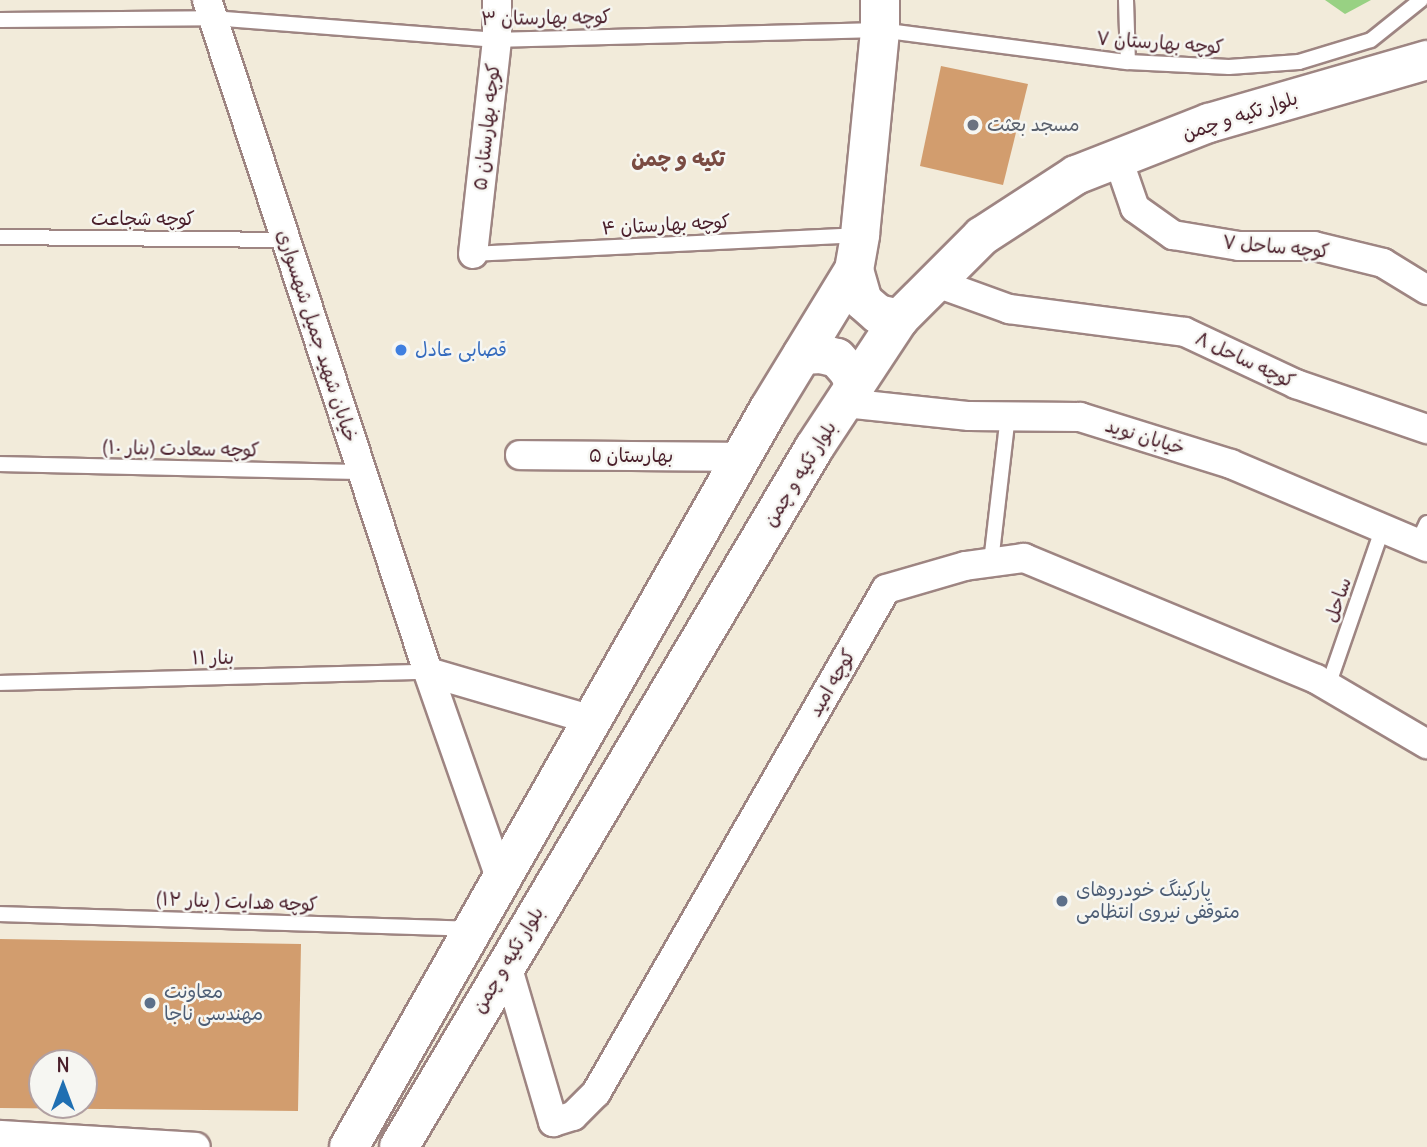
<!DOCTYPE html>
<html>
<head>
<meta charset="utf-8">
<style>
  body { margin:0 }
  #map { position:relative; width:1427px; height:1147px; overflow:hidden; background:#f2ebda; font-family:Delius,"Playpen Sans Arabic",sans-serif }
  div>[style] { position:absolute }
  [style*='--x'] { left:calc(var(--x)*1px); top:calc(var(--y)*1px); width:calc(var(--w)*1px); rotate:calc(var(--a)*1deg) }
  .green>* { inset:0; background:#98d183 }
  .building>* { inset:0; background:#d29d6e }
  .roads { filter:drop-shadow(2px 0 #9e8582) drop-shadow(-2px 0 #9e8582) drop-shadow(0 2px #9e8582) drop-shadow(0 -2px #9e8582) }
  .service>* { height:14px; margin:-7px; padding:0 7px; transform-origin:7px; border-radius:7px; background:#fff }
  .minor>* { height:28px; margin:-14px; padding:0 14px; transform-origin:14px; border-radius:14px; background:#fff }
  .secondary>* { height:38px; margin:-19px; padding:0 19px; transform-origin:19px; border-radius:19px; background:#fff }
  .dots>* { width:19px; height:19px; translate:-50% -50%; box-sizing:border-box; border:4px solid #f6f6f2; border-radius:50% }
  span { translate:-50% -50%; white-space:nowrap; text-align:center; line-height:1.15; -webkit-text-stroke:5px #f6f6f2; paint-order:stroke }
  .street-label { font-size:19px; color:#4a1f2b }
  .worship-label { font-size:19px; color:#5b616d }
  .left { translate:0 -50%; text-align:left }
  .shop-label { font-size:19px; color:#366cbe }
  .service-label { font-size:19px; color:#4e5e75 }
  .neighbourhood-label { font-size:21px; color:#7a4b42; font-weight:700 }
  .north { position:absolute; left:28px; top:1049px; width:70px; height:70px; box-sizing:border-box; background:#f6f6f2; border:2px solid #b1a0a2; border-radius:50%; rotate:0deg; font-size:19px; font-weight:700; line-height:28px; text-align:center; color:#4a1f2b }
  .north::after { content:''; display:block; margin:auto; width:24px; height:32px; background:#1f6fb2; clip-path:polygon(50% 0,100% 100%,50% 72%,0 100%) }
</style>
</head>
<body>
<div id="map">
  <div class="green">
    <div style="clip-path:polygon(1325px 0,1371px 0,1345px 14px)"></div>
  </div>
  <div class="building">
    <div style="clip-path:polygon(941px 66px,1028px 84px,1003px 185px,920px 166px)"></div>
    <div style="clip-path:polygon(evenodd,0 939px,301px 944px,298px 1111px,0 1108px,0 939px,42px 1063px,84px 1063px,84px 1105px,42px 1105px,42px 1063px)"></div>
  </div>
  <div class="roads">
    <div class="service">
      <div style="--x:1126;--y:0;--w:62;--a:88.2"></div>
      <div style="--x:0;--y:20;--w:212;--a:-0.5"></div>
      <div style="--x:212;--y:18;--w:286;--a:4.4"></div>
      <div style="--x:497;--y:40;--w:383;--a:-1.5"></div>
      <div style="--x:880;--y:30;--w:250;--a:7.4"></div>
      <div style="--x:1128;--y:62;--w:101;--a:2.8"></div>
      <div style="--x:1229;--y:67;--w:70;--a:-4.1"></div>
      <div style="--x:1299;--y:62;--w:75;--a:-17"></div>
      <div style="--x:1371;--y:40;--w:64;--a:-38.7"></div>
      <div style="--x:0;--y:237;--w:285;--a:0.6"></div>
      <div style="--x:473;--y:254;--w:387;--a:-2.8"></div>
      <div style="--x:0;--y:464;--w:362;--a:1.3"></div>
      <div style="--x:1418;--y:542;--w:21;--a:-65"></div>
      <div style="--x:991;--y:562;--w:147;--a:-83.4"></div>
      <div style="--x:0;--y:683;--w:428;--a:-1.5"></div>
      <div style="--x:1328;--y:686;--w:168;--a:-70.9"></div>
      <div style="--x:0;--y:914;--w:471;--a:1.8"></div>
    </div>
    <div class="minor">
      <div style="--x:207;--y:0;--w:707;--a:71.8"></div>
      <div style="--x:428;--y:672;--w:220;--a:70.7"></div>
      <div style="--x:1118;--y:159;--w:52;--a:70.9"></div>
      <div style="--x:1135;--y:208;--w:47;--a:35.4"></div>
      <div style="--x:1173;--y:235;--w:67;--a:9.5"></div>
      <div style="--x:1239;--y:246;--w:75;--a:0"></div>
      <div style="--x:1314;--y:246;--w:71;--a:13.8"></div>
      <div style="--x:1383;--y:263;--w:52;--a:31.5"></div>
      <div style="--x:473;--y:254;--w:215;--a:-83.6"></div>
      <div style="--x:497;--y:40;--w:40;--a:-90"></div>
      <div style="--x:937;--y:283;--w:77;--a:19.9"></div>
      <div style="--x:1009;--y:309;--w:177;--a:7.4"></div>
      <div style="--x:1185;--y:332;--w:123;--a:25.1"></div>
      <div style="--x:1296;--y:384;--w:139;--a:19"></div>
      <div style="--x:845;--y:403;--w:125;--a:6"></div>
      <div style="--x:969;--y:416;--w:111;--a:0.5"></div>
      <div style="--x:1080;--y:417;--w:158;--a:17.3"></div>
      <div style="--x:1231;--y:464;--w:213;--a:23"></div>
      <div style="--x:520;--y:455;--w:222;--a:0.5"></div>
      <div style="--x:428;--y:672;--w:171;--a:16.3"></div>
      <div style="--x:506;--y:962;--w:167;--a:73.6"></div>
      <div style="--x:553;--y:1122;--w:21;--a:-17"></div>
      <div style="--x:573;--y:1116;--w:33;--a:-45"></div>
      <div style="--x:596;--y:1093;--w:581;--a:-60.08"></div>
      <div style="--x:886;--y:589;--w:82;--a:-16.2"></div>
      <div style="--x:965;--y:566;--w:60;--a:-7.7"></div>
      <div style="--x:1024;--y:558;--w:316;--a:22.5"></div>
      <div style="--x:1316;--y:679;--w:129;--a:30.4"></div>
      <div style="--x:0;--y:1135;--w:196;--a:3.5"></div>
    </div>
    <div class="secondary">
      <div style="--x:854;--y:270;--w:32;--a:74"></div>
      <div style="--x:863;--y:301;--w:20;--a:41"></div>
      <div style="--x:878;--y:314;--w:22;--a:13"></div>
      <div style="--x:802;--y:355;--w:19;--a:-3"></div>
      <div style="--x:821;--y:354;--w:16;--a:14"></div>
      <div style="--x:837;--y:358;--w:18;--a:49"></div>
      <div style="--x:849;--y:372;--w:16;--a:68"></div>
      <div style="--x:349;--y:1147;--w:849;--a:-60.36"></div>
      <div style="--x:769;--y:409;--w:163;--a:-58.6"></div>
      <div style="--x:854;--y:270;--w:36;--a:-80"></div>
      <div style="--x:860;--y:235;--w:206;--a:-84.4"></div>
      <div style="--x:880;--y:30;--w:30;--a:-90"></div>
      <div style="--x:399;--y:1147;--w:813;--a:-59.3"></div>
      <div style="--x:814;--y:448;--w:154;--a:-56.6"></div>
      <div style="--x:899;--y:319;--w:117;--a:-45"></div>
      <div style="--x:982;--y:236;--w:112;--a:-33"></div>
      <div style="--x:1076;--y:175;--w:143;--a:-21.4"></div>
      <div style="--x:1209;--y:123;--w:227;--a:-16.1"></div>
    </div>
  </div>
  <div class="dots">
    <div style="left:973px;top:125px;background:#6b7280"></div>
    <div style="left:401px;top:350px;background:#3f7fe0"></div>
    <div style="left:1062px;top:901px;background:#5c6f8a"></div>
    <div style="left:150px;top:1003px;background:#5c6f8a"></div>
  </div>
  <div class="street-label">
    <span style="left:546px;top:18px;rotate:-1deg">کوچه بهارستان ۳</span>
    <span style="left:1160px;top:43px;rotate:4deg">کوچه بهارستان ۷</span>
    <span style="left:1240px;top:116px;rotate:-18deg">بلوار تکیه و چمن</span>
    <span style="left:487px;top:127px;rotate:-84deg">کوچه بهارستان ۵</span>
    <span style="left:143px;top:219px">کوچه شجاعت</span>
    <span style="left:666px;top:225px;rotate:-3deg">کوچه بهارستان ۴</span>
    <span style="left:1276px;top:247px;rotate:5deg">کوچه ساحل ۷</span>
    <span style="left:317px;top:336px;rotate:72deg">خیابان شهید جمیل شهسواری</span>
    <span style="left:1245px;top:360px;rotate:25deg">کوچه ساحل ۸</span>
    <span style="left:1145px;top:437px;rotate:17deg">خیابان نوید</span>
    <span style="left:181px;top:449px;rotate:1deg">کوچه سعادت (بنار ۱۰)</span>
    <span style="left:631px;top:456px">بهارستان ۵</span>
    <span style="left:800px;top:474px;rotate:-58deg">بلوار تکیه و چمن</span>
    <span style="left:1338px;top:600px;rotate:-71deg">ساحل</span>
    <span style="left:213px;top:658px;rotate:-1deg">بنار ۱۱</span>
    <span style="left:832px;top:683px;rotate:-60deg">کوچه امید</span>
    <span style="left:237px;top:902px;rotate:2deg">کوچه هدایت ( بنار ۱۲)</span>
    <span style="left:508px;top:960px;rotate:-59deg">بلوار تکیه و چمن</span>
  </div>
  <div class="worship-label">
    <span class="left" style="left:987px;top:125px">مسجد بعثت</span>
  </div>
  <div class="shop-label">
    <span class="left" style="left:415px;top:350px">قصابی عادل</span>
  </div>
  <div class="service-label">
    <span class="left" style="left:1076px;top:901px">پارکینگ خودروهای<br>متوقفی نیروی انتظامی</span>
    <span class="left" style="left:164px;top:1003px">معاونت<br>مهندسی ناجا</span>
  </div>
  <div class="neighbourhood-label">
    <span style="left:678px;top:159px">تکیه و چمن</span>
  </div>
  <div class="north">N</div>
</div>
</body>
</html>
